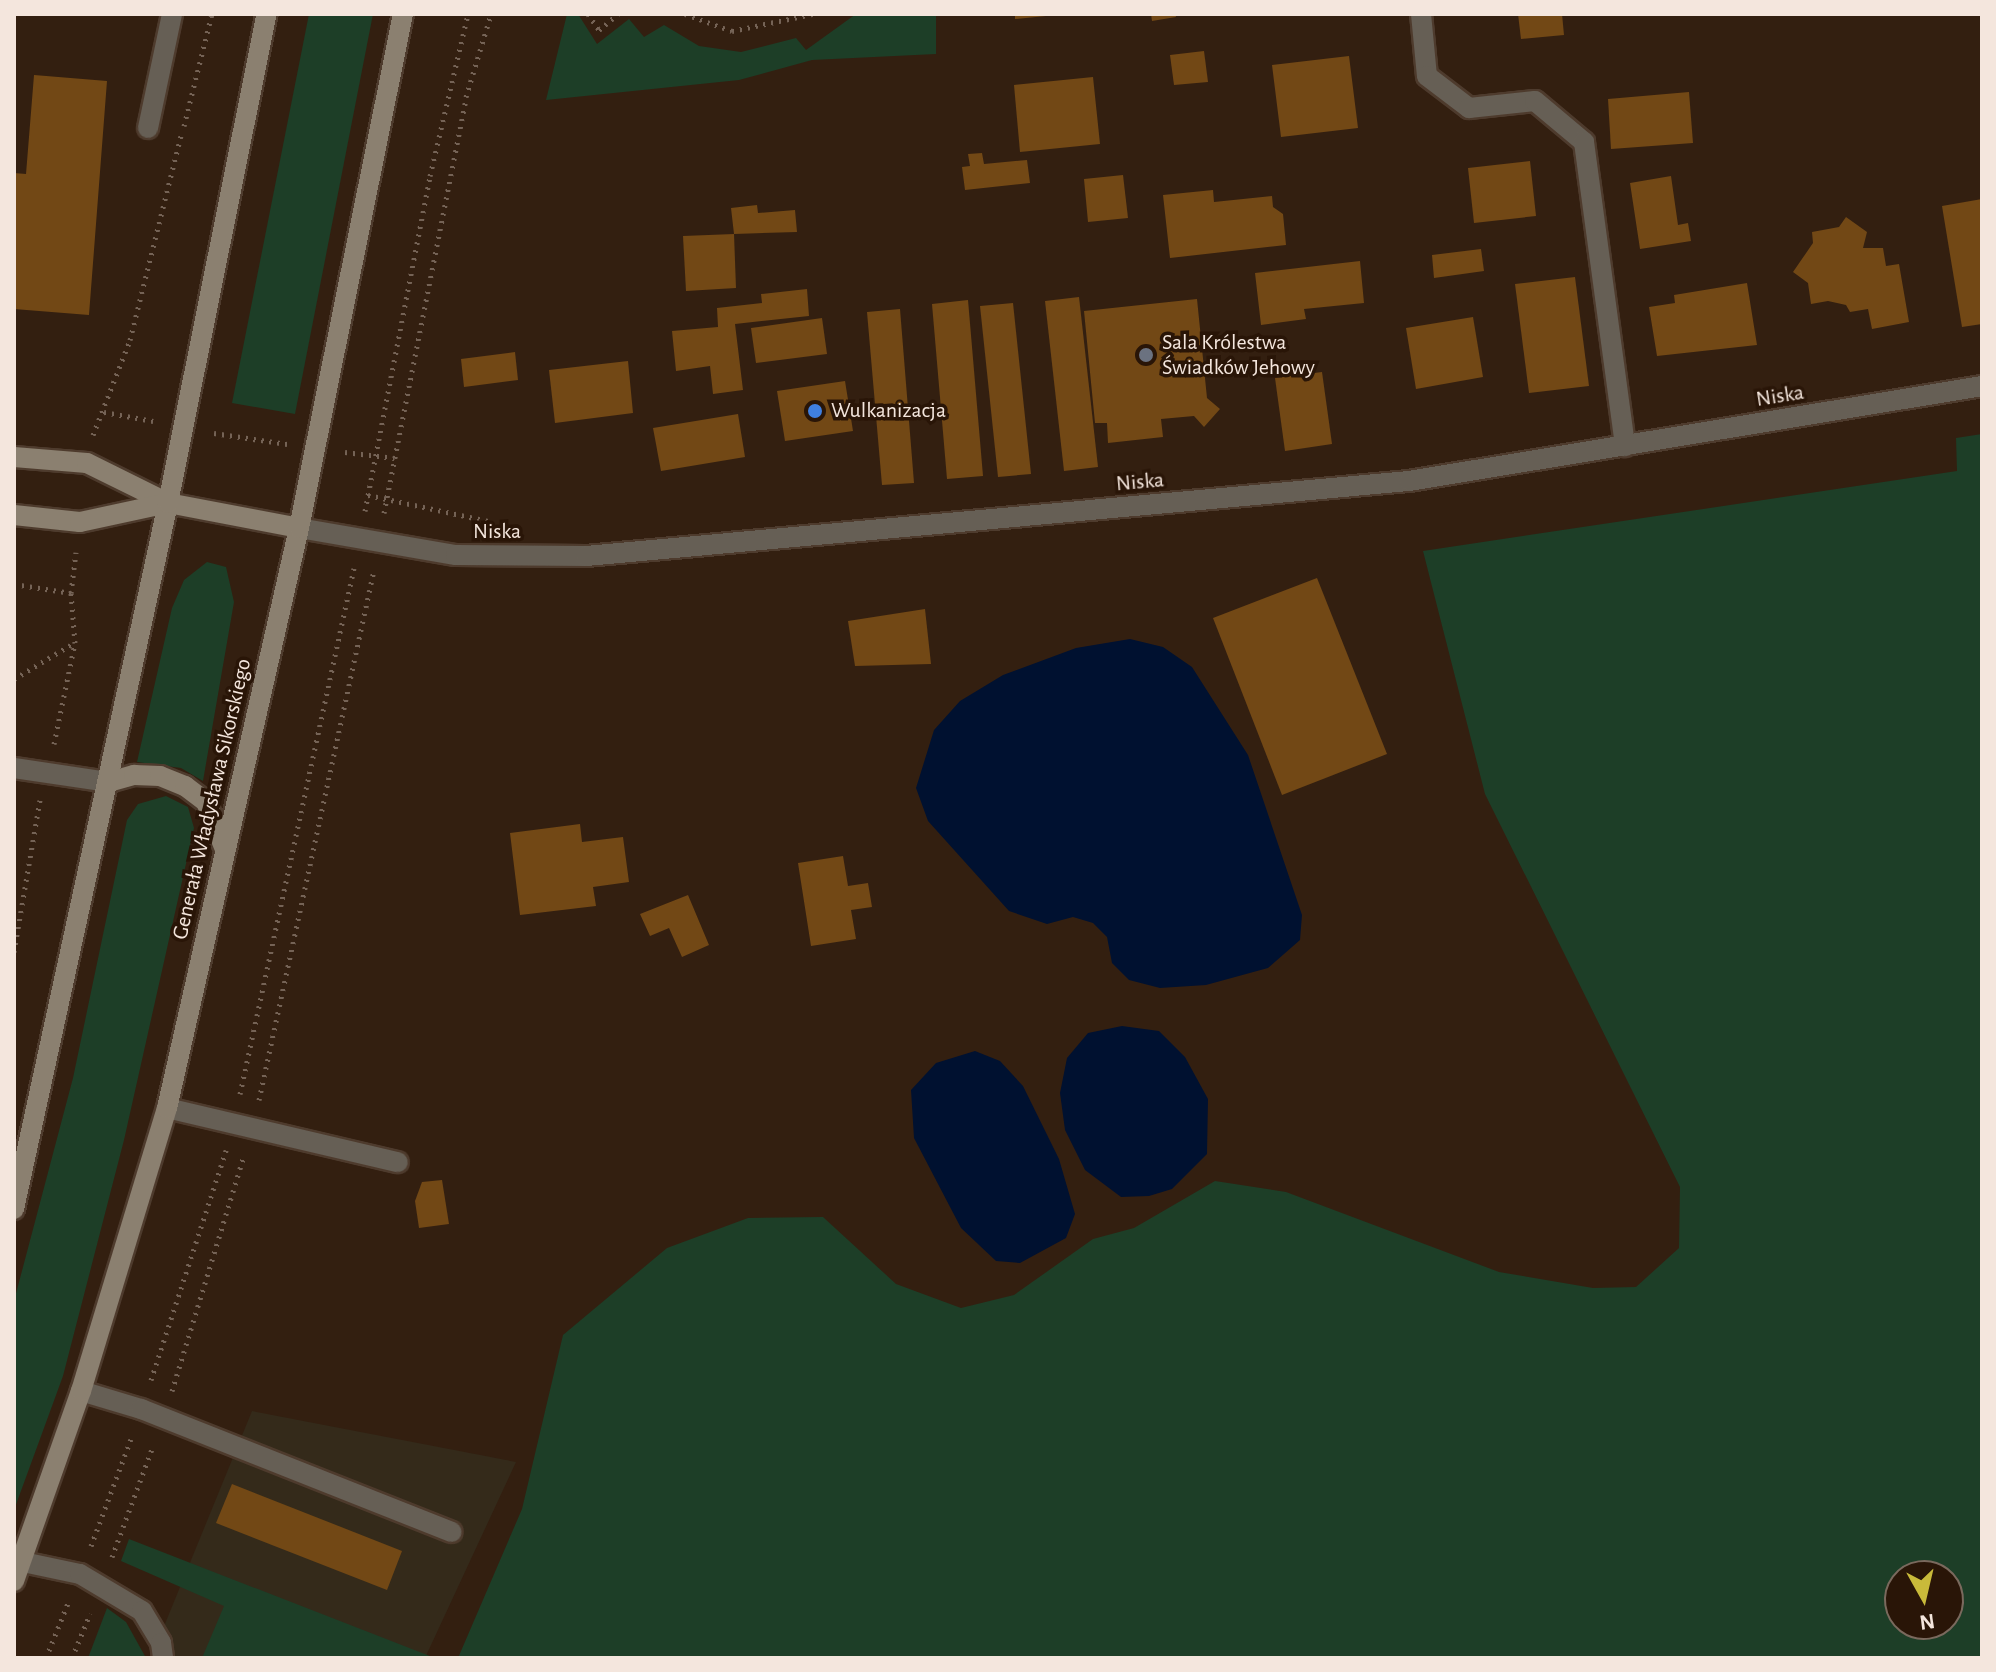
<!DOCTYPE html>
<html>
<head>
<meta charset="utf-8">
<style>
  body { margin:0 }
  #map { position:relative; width:1996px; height:1672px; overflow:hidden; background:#331f10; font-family:"Alegreya Sans",sans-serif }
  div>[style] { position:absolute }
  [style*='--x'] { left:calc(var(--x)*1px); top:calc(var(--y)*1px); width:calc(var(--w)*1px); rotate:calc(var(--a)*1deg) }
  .commercial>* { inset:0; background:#342a1a }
  .green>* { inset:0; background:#1d3e27 }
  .water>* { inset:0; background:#001130 }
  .building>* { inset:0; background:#724815 }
  .path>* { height:5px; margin-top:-2.5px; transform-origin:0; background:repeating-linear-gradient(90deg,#756356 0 2px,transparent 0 8px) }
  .roads { filter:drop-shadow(2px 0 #4e3b2d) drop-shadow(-2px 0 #4e3b2d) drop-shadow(0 2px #4e3b2d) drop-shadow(0 -2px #4e3b2d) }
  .lane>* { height:20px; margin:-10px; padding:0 10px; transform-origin:10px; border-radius:10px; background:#665f55 }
  .street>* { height:20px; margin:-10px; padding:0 10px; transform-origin:10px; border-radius:10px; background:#665f55 }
  .secondary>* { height:20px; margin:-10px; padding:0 10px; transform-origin:10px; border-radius:10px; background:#8b8070 }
  .dots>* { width:22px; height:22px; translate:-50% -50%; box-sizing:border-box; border:4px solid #291507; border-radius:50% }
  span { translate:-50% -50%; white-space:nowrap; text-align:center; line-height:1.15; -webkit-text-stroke:7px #291507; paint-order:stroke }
  .poi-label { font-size:22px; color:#f4e6dd }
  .left { translate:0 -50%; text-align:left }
  .street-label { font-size:22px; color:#f4e6dd }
  .frame { position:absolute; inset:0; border:16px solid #f4e6dd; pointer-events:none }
  .north { position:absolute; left:1884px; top:1560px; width:80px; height:80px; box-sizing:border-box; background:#291507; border:2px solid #7a695d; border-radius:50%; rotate:172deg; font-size:22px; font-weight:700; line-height:32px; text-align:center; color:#f4e6dd }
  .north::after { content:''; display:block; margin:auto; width:28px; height:36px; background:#c9ba3a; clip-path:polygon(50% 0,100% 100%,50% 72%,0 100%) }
</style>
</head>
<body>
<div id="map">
  <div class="commercial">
    <div style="clip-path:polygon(252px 1411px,516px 1462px,425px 1658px,151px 1658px)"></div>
  </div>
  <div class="green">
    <div style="clip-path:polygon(309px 14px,373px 14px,295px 414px,232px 403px)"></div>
    <div style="clip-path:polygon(567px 14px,578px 14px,597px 44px,629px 19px,644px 37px,664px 25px,699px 46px,741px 52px,796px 38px,806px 50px,856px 14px,936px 14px,936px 54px,812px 60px,739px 80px,546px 100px)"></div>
    <div style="clip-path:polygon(evenodd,1982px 434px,1982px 1658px,458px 1658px,522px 1509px,563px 1335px,667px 1248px,748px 1218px,823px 1217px,896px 1284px,961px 1308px,1014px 1295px,1093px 1239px,1134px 1228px,1215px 1181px,1286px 1192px,1499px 1272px,1593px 1288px,1636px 1287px,1679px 1248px,1680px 1187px,1485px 794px,1423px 551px,1957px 471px,1956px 438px,1982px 434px,1948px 1576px,1948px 1624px,1900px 1624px,1900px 1576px,1948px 1576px)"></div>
    <div style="clip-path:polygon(207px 562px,226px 567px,234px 602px,203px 781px,181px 768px,137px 762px,172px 608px,184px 580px)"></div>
    <div style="clip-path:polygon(166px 796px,188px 807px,194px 828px,124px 1140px,63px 1376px,14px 1510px,14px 1301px,73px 1078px,127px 820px,138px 804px)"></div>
    <div style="clip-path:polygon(129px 1539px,435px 1658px,202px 1658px,224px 1606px,121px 1561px)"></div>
    <div style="clip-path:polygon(107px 1608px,126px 1622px,146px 1658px,88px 1658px)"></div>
  </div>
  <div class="water">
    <div style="clip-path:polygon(1130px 639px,1163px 647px,1192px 667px,1248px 755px,1302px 915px,1300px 940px,1268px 968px,1206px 985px,1160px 988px,1129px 980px,1112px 963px,1107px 937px,1093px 923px,1073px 917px,1047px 924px,1009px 911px,928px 821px,916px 788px,934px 730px,960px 701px,1003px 675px,1076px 648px)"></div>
    <div style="clip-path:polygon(1122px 1026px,1159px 1031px,1185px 1057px,1208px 1099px,1207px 1154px,1172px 1189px,1149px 1196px,1121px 1197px,1085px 1170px,1065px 1130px,1060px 1093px,1067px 1058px,1088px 1033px)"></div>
    <div style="clip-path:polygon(975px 1051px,1000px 1061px,1023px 1086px,1059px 1159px,1075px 1214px,1066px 1238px,1020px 1263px,996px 1261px,961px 1228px,914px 1138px,911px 1090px,936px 1063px)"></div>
  </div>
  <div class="building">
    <div style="clip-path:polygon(1015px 14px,1046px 14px,1046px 16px,1015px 19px)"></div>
    <div style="clip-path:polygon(1151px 14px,1175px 14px,1176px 17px,1152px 21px)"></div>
    <div style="clip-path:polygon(1518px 14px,1562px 14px,1564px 35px,1521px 39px)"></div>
    <div style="clip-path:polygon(1204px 51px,1208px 82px,1174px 85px,1170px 55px)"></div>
    <div style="clip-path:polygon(1349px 56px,1358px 128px,1281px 137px,1272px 65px)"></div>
    <div style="clip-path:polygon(34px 75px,107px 81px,89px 315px,14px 309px,14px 173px,26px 174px)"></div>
    <div style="clip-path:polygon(1093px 77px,1100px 144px,1020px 152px,1014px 85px)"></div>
    <div style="clip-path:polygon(1689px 92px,1693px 143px,1611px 149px,1608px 99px)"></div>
    <div style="clip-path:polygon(982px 153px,984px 164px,1027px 160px,1030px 183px,965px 190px,962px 167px,970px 166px,968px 154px)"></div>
    <div style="clip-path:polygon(1530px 161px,1536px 216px,1474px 223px,1468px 168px)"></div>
    <div style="clip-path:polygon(1123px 175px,1128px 218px,1088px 222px,1084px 179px)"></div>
    <div style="clip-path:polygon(1671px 176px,1678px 225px,1688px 223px,1691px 241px,1640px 249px,1630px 183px)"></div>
    <div style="clip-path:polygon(1213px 190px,1214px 202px,1272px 196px,1273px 207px,1283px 214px,1286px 245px,1170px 258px,1163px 195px)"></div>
    <div style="clip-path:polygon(1982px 199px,1982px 324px,1962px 327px,1942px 206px)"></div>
    <div style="clip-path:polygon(757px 205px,758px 213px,795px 210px,797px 232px,734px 234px,731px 208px)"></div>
    <div style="clip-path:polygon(1846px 217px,1867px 232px,1863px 248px,1883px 248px,1886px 266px,1899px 264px,1909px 322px,1872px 329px,1868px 309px,1850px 312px,1846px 305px,1828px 301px,1811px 304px,1808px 283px,1793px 272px,1813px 243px,1812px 232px,1839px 227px)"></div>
    <div style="clip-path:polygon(734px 234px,736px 288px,686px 291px,683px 236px)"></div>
    <div style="clip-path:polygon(1481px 249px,1484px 271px,1434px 278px,1432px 255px)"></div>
    <div style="clip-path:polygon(1360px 261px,1364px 303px,1304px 309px,1306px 319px,1261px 325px,1255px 273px)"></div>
    <div style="clip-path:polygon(1575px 277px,1589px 386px,1529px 393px,1515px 284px)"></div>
    <div style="clip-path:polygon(1747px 283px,1757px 345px,1657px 356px,1649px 307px,1675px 303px,1674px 295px)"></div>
    <div style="clip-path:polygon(807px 289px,809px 316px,735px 324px,743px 390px,713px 394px,710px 366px,676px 371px,672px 331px,718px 327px,717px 308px,762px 303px,761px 294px)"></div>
    <div style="clip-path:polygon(1079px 297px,1098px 467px,1064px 471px,1045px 301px)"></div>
    <div style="clip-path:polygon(1197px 299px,1207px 398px,1220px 409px,1204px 427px,1194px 416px,1161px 419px,1163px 437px,1108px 443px,1107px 423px,1095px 423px,1084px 311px)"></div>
    <div style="clip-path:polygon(968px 300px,983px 476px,947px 479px,932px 304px)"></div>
    <div style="clip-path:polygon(1013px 303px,1031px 474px,998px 477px,980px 306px)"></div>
    <div style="clip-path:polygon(900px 309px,914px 483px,882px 485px,867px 312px)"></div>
    <div style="clip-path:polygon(1473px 317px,1483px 377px,1416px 389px,1406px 328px)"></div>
    <div style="clip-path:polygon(822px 318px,827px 354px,756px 363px,751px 328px)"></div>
    <div style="clip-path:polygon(515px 352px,518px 380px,464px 387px,461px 359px)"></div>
    <div style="clip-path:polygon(628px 361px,633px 413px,555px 423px,549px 370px)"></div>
    <div style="clip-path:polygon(1322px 372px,1332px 444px,1285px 451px,1275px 378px)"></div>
    <div style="clip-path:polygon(845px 381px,853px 431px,785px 441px,777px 391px)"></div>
    <div style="clip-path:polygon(738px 414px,745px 457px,661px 471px,653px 428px)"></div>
    <div style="clip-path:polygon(1317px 578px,1387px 754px,1282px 795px,1213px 618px)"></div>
    <div style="clip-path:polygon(925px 609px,931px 664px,855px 666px,848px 621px)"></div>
    <div style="clip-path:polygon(580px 824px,582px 842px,623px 837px,629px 882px,593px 887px,596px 906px,520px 915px,510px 833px)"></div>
    <div style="clip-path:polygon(843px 856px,848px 886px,868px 883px,872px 907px,851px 910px,856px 939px,811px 946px,798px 863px)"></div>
    <div style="clip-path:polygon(688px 895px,709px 945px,682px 957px,669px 928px,650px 936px,640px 914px)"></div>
    <div style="clip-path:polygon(442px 1180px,449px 1224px,419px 1228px,415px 1201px,422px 1182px)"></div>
    <div style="clip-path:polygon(232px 1484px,402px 1551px,387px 1590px,216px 1523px)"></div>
  </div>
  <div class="path">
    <div style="--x:588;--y:14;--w:19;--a:55"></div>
    <div style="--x:599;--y:30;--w:25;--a:-40"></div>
    <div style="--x:685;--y:14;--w:50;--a:19.9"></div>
    <div style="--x:732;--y:31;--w:83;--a:-11.9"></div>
    <div style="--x:184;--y:126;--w:115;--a:-76"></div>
    <div style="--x:104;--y:412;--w:50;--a:10.4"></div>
    <div style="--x:214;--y:433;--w:74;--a:8.6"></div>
    <div style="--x:93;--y:435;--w:102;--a:-68.7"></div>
    <div style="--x:130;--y:340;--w:211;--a:-76"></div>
    <div style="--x:345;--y:452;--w:50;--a:6.8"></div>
    <div style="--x:368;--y:495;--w:123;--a:12.2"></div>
    <div style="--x:365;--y:511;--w:341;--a:-79"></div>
    <div style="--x:430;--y:176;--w:166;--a:-76.8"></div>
    <div style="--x:384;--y:513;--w:424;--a:-78.8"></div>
    <div style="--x:466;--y:97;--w:87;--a:-73.2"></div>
    <div style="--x:14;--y:584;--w:58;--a:9"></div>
    <div style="--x:14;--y:679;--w:70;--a:-31"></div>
    <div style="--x:54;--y:744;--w:103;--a:-78.3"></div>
    <div style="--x:75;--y:643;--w:50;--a:-94.6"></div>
    <div style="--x:71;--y:593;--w:41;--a:-83"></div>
    <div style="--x:14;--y:952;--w:154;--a:-80.3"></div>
    <div style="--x:240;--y:1094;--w:538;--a:-77.77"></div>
    <div style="--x:259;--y:1100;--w:542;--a:-77.76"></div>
    <div style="--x:151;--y:1380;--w:242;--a:-71.9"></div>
    <div style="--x:172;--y:1391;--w:246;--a:-73"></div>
    <div style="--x:91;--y:1546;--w:114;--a:-69.5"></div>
    <div style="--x:112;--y:1557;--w:118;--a:-69.7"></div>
    <div style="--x:46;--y:1658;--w:59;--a:-68.2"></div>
    <div style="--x:72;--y:1658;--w:48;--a:-67.8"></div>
  </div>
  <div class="roads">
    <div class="lane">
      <div style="--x:14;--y:768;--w:96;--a:8.4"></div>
      <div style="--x:167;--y:1108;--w:237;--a:13.2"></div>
      <div style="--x:81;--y:1391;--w:63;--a:16.7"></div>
      <div style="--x:141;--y:1409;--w:334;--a:21.6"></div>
      <div style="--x:23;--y:1562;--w:58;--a:11.9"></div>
      <div style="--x:80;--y:1574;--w:72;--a:30.8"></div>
      <div style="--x:142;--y:1611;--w:37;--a:59"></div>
      <div style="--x:161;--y:1643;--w:15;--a:82"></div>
    </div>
    <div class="street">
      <div style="--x:1421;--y:14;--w:62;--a:84.5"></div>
      <div style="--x:1427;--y:76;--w:53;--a:37.3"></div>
      <div style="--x:1469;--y:108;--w:66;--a:-6.1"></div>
      <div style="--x:1535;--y:101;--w:64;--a:39.9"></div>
      <div style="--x:1584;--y:142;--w:307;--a:82.3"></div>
      <div style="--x:148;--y:128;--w:116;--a:-78.1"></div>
      <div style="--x:299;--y:528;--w:159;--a:9.8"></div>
      <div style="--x:456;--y:555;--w:130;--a:0.4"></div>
      <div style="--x:586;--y:556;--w:826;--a:-5.21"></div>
      <div style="--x:1409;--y:481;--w:581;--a:-9.41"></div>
    </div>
    <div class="secondary">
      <div style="--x:14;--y:457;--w:73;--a:4.7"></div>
      <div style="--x:87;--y:463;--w:90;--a:26.3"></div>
      <div style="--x:168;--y:503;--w:133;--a:10.8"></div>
      <div style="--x:14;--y:515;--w:66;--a:6.1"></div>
      <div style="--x:80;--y:522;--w:90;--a:-12.2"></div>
      <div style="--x:109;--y:782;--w:26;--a:-16"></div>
      <div style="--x:134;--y:775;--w:26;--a:2"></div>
      <div style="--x:160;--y:776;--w:27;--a:22"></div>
      <div style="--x:185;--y:786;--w:26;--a:37"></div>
      <div style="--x:206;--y:802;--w:48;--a:68.2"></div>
      <div style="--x:14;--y:1209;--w:723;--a:-77.69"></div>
      <div style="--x:168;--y:503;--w:499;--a:-78.6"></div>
      <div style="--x:14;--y:1581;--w:201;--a:-70.6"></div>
      <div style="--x:81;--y:1391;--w:296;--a:-73.1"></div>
      <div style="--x:167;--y:1108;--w:595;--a:-77.18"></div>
      <div style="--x:299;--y:528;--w:524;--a:-78.56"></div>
    </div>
  </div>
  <div class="dots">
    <div style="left:1146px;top:355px;background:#6b7280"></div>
    <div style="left:815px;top:411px;background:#3f7fe0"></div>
  </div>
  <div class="poi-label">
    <span class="left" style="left:1162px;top:355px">Sala Królestwa<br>Świadków Jehowy</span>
    <span class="left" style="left:831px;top:411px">Wulkanizacja</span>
  </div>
  <div class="street-label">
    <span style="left:1780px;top:396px;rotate:-9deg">Niska</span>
    <span style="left:1140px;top:482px;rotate:-5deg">Niska</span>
    <span style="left:497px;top:532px">Niska</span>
    <span style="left:212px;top:799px;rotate:-77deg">Generała Władysława Sikorskiego</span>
  </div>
  <div class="frame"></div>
  <div class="north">N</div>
</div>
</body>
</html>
